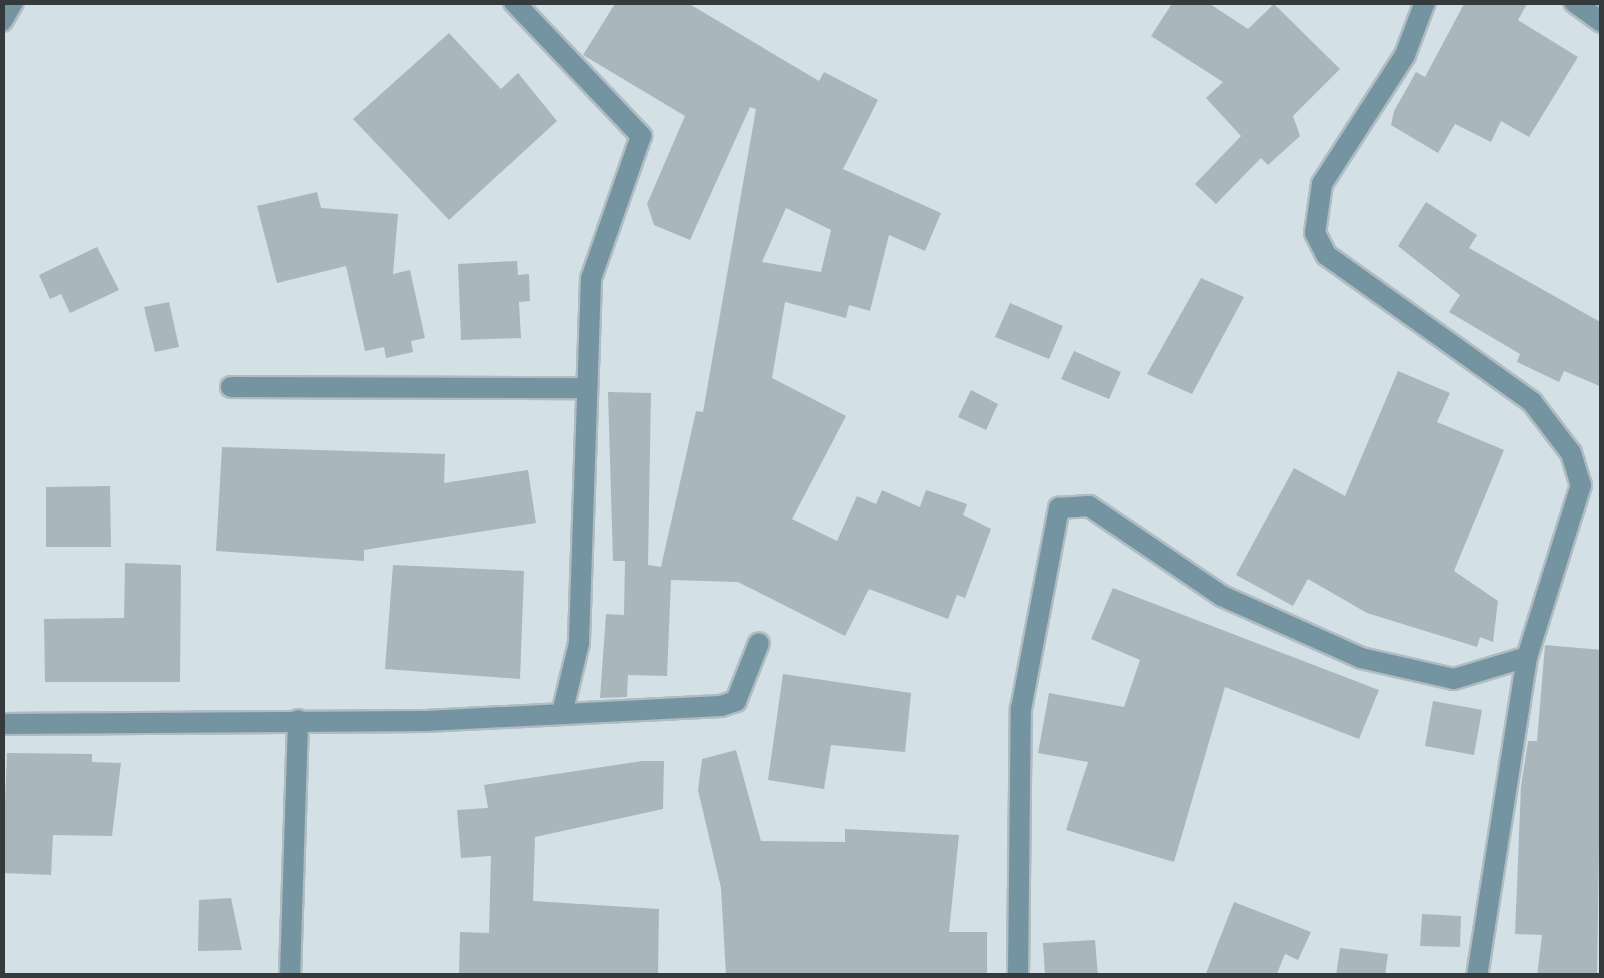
<!DOCTYPE html>
<html>
<head>
<meta charset="utf-8">
<style>
  body { margin:0 }
  #map { position:relative; width:1604px; height:978px; overflow:hidden; background:#d3e1e7; font-family:Figtree,sans-serif }
  div>[style] { position:absolute }
  [style*='--x'] { left:calc(var(--x)*1px); top:calc(var(--y)*1px); width:calc(var(--w)*1px); rotate:calc(var(--a)*1deg) }
  .building>* { inset:0; background:#a9b7bc }
  .roads { filter:drop-shadow(2px 0 #b0bcc2) drop-shadow(-2px 0 #b0bcc2) drop-shadow(0 2px #b0bcc2) drop-shadow(0 -2px #b0bcc2) }
  .street>* { height:20px; margin:-10px; padding:0 10px; transform-origin:10px; border-radius:10px; background:#7394a0 }
  span { translate:-50% -50%; white-space:nowrap; text-align:center; line-height:1.15; -webkit-text-stroke:8px #d3e1e7; paint-order:stroke }
  .frame { position:absolute; inset:0; border:5px solid #353b3d; pointer-events:none }
</style>
</head>
<body>
<div id="map">
  <div class="building">
    <div style="clip-path:polygon(evenodd,616px 2px,686px 2px,819px 81px,824px 72px,878px 100px,843px 169px,941px 213px,925px 251px,889px 235px,870px 311px,849px 305px,846px 318px,785px 302px,772px 378px,846px 416px,792px 519px,837px 541px,857px 496px,876px 504px,882px 490px,920px 507px,926px 490px,967px 504px,963px 515px,991px 529px,965px 598px,957px 595px,948px 619px,869px 589px,845px 636px,738px 582px,671px 580px,667px 676px,628px 675px,627px 697px,600px 698px,606px 614px,624px 615px,625px 561px,613px 561px,608px 392px,651px 393px,648px 565px,661px 567px,696px 411px,703px 412px,756px 109px,750px 107px,690px 240px,654px 225px,647px 204px,685px 116px,583px 55px,616px 2px,786px 208px,831px 230px,821px 272px,762px 262px,786px 208px)"></div>
    <div style="clip-path:polygon(1173px 2px,1207px 2px,1248px 29px,1274px 4px,1340px 69px,1293px 116px,1300px 136px,1268px 165px,1261px 158px,1216px 204px,1195px 184px,1241px 136px,1206px 98px,1223px 82px,1151px 36px)"></div>
    <div style="clip-path:polygon(1465px 2px,1528px 2px,1518px 20px,1578px 57px,1529px 137px,1501px 121px,1491px 142px,1455px 124px,1438px 153px,1391px 125px,1394px 111px,1416px 72px,1425px 77px)"></div>
    <div style="clip-path:polygon(449px 33px,501px 89px,518px 73px,557px 121px,449px 220px,353px 119px)"></div>
    <div style="clip-path:polygon(317px 192px,321px 208px,398px 214px,393px 274px,410px 270px,425px 338px,411px 341px,413px 352px,386px 358px,384px 347px,365px 351px,346px 266px,277px 283px,257px 206px)"></div>
    <div style="clip-path:polygon(1426px 202px,1477px 235px,1469px 248px,1602px 323px,1602px 387px,1564px 371px,1559px 382px,1517px 362px,1520px 354px,1449px 312px,1460px 295px,1398px 246px)"></div>
    <div style="clip-path:polygon(97px 247px,119px 290px,70px 313px,61px 294px,50px 299px,39px 275px)"></div>
    <div style="clip-path:polygon(517px 261px,518px 275px,529px 274px,530px 301px,519px 302px,521px 338px,461px 340px,458px 264px)"></div>
    <div style="clip-path:polygon(1201px 278px,1244px 297px,1192px 394px,1147px 374px)"></div>
    <div style="clip-path:polygon(169px 302px,179px 347px,155px 352px,144px 307px)"></div>
    <div style="clip-path:polygon(1010px 303px,1063px 326px,1049px 359px,995px 337px)"></div>
    <div style="clip-path:polygon(1074px 351px,1121px 372px,1109px 399px,1061px 379px)"></div>
    <div style="clip-path:polygon(1398px 371px,1450px 393px,1437px 422px,1504px 450px,1454px 571px,1498px 601px,1493px 642px,1480px 637px,1477px 647px,1367px 613px,1308px 579px,1293px 606px,1236px 575px,1294px 468px,1345px 496px)"></div>
    <div style="clip-path:polygon(971px 390px,998px 404px,986px 430px,958px 417px)"></div>
    <div style="clip-path:polygon(222px 447px,445px 454px,444px 483px,528px 470px,536px 523px,364px 550px,364px 561px,216px 551px)"></div>
    <div style="clip-path:polygon(110px 486px,111px 547px,46px 547px,46px 487px)"></div>
    <div style="clip-path:polygon(125px 563px,181px 565px,180px 682px,45px 682px,44px 619px,124px 618px)"></div>
    <div style="clip-path:polygon(393px 565px,524px 571px,520px 679px,385px 669px)"></div>
    <div style="clip-path:polygon(1113px 588px,1379px 690px,1359px 739px,1225px 687px,1174px 862px,1066px 830px,1088px 762px,1038px 753px,1049px 693px,1124px 707px,1140px 660px,1091px 639px)"></div>
    <div style="clip-path:polygon(1545px 645px,1602px 650px,1597px 976px,1537px 976px,1542px 935px,1515px 934px,1521px 786px,1528px 741px,1537px 741px)"></div>
    <div style="clip-path:polygon(783px 674px,911px 693px,905px 752px,831px 745px,824px 789px,768px 780px)"></div>
    <div style="clip-path:polygon(1433px 701px,1482px 710px,1474px 755px,1425px 746px)"></div>
    <div style="clip-path:polygon(736px 750px,761px 841px,845px 842px,845px 829px,959px 835px,949px 932px,987px 932px,987px 976px,726px 976px,721px 888px,698px 790px,702px 759px)"></div>
    <div style="clip-path:polygon(7px 753px,92px 754px,92px 762px,121px 763px,112px 836px,53px 835px,51px 875px,2px 873px)"></div>
    <div style="clip-path:polygon(642px 761px,664px 761px,663px 809px,535px 837px,533px 901px,659px 909px,658px 976px,459px 976px,460px 932px,489px 933px,491px 856px,461px 858px,457px 810px,488px 808px,484px 785px)"></div>
    <div style="clip-path:polygon(231px 898px,242px 950px,198px 951px,199px 900px)"></div>
    <div style="clip-path:polygon(1234px 902px,1311px 932px,1298px 960px,1285px 954px,1276px 976px,1205px 976px)"></div>
    <div style="clip-path:polygon(1422px 914px,1461px 916px,1460px 947px,1420px 946px)"></div>
    <div style="clip-path:polygon(1095px 940px,1098px 976px,1045px 976px,1043px 943px)"></div>
    <div style="clip-path:polygon(1340px 948px,1388px 954px,1385px 976px,1336px 976px)"></div>
  </div>
  <div class="roads">
    <div class="street">
      <div style="--x:514;--y:2;--w:185;--a:46.5"></div>
      <div style="--x:641;--y:136;--w:151;--a:109.3"></div>
      <div style="--x:591;--y:279;--w:364;--a:91.9"></div>
      <div style="--x:579;--y:643;--w:68;--a:103.6"></div>
      <div style="--x:1425;--y:2;--w:57;--a:110.7"></div>
      <div style="--x:1405;--y:55;--w:153;--a:122.8"></div>
      <div style="--x:1322;--y:184;--w:49;--a:98.1"></div>
      <div style="--x:1315;--y:233;--w:25;--a:63"></div>
      <div style="--x:1326;--y:255;--w:253;--a:35.5"></div>
      <div style="--x:1532;--y:402;--w:64;--a:52.6"></div>
      <div style="--x:1571;--y:453;--w:34;--a:73"></div>
      <div style="--x:1581;--y:485;--w:180;--a:107.4"></div>
      <div style="--x:1527;--y:657;--w:323;--a:98.9"></div>
      <div style="--x:1574;--y:2;--w:34;--a:36"></div>
      <div style="--x:2;--y:21;--w:22;--a:-60"></div>
      <div style="--x:231;--y:387;--w:354;--a:0.2"></div>
      <div style="--x:2;--y:724;--w:424;--a:-0.4"></div>
      <div style="--x:426;--y:721;--w:295;--a:-2.9"></div>
      <div style="--x:721;--y:706;--w:16;--a:-18"></div>
      <div style="--x:736;--y:701;--w:62;--a:-68.4"></div>
      <div style="--x:290;--y:976;--w:256;--a:-88.2"></div>
      <div style="--x:1018;--y:976;--w:267;--a:-89.4"></div>
      <div style="--x:1021;--y:709;--w:205;--a:-79.3"></div>
      <div style="--x:1059;--y:508;--w:30;--a:-4"></div>
      <div style="--x:1089;--y:506;--w:161;--a:34.1"></div>
      <div style="--x:1222;--y:596;--w:152;--a:24"></div>
      <div style="--x:1361;--y:658;--w:95;--a:12.7"></div>
      <div style="--x:1454;--y:679;--w:76;--a:-16.8"></div>
    </div>
  </div>
  <div class="frame"></div>
</div>
</body>
</html>
